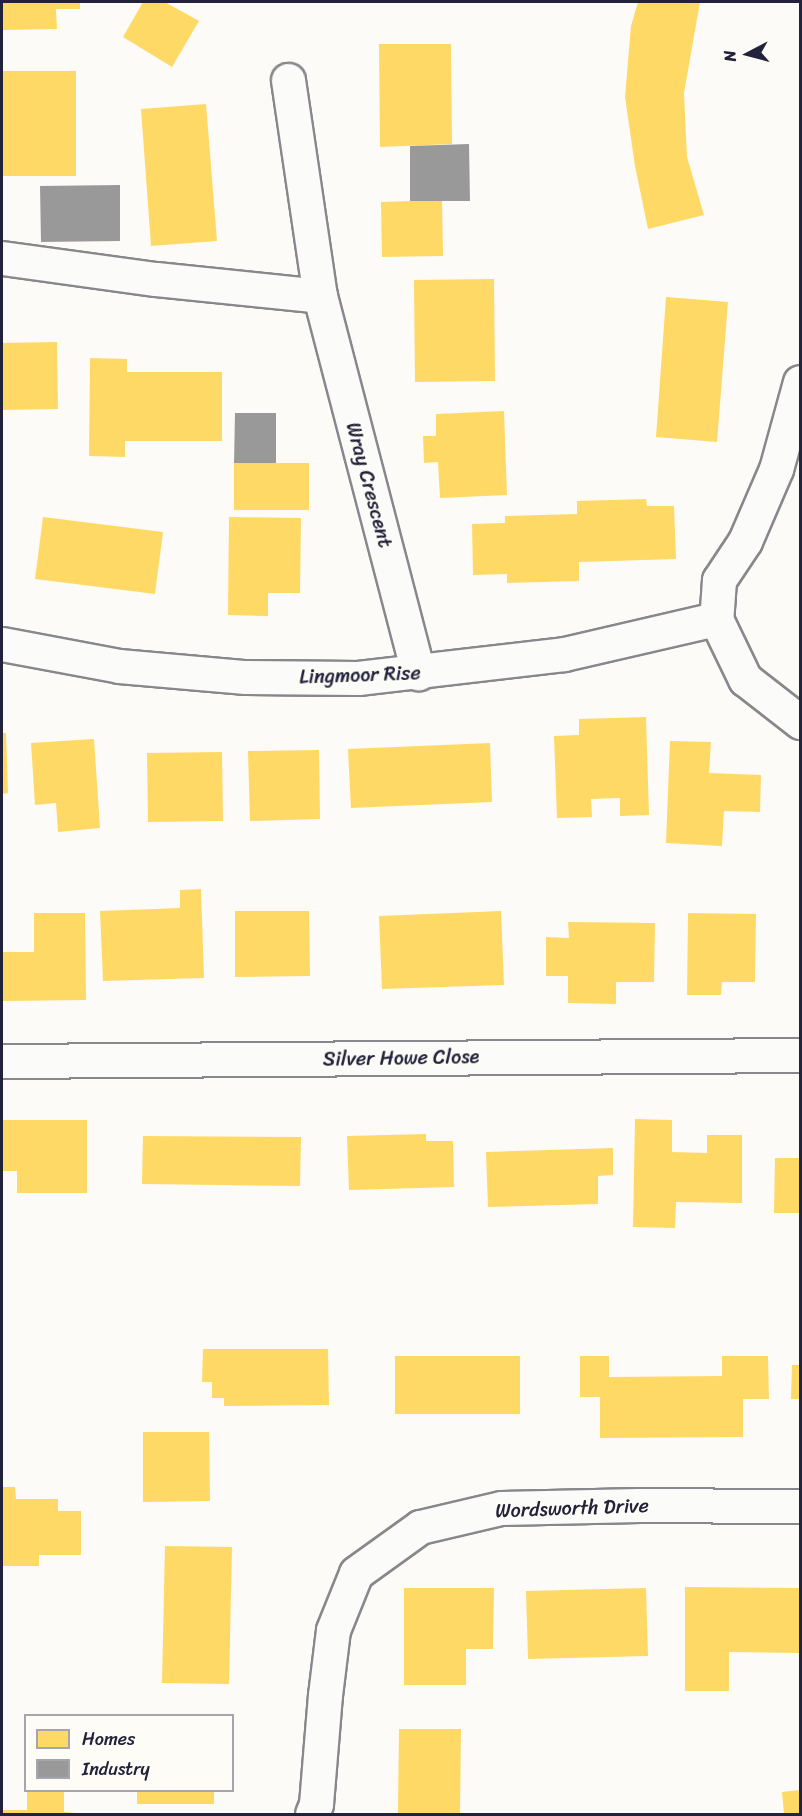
<!DOCTYPE html>
<html>
<head>
<meta charset="utf-8">
<style>
  body { margin:0 }
  #map { position:relative; width:802px; height:1816px; overflow:hidden; background:#fcfbf8; font-family:Sriracha,sans-serif }
  div>[style] { position:absolute }
  [style*='--x'] { left:calc(var(--x)*1px); top:calc(var(--y)*1px); width:calc(var(--w)*1px); rotate:calc(var(--a)*1deg) }
  .homes>* { inset:0; background:#ffd966 }
  .industry>* { inset:0; background:#999 }
  .roads { filter:drop-shadow(2px 0 #88888c) drop-shadow(-2px 0 #88888c) drop-shadow(0 2px #88888c) drop-shadow(0 -2px #88888c) }
  .minor>* { height:33px; margin:-16.5px; padding:0 16.5px; transform-origin:16.5px; border-radius:16.5px; background:#fbfbf9 }
  span { translate:-50% -50%; white-space:nowrap; text-align:center; line-height:1.15; -webkit-text-stroke:6px #fdfcf7; paint-order:stroke }
  .street-label { font-size:20px; color:#22223b }
  .frame { position:absolute; inset:0; border:3px solid #22223b; pointer-events:none }
  .legend { position:absolute; left:24px; top:1714px; width:210px; height:78px; box-sizing:border-box; background:#fdfcf7; border:2px solid #a5a5ac; margin:0; padding:8px 10px; list-style:none; font-size:18px; color:#22223b }
  .legend li { display:flex; align-items:center; gap:12px; height:30px }
  .legend b { width:30px; border:2px solid #a5a5ac }
  .north { position:absolute; left:718px; top:24px; width:60px; height:60px; -webkit-text-stroke:4px #fdfcf7; paint-order:stroke; rotate:264deg; font-size:16px; font-weight:700; line-height:24px; text-align:center; color:#22223b }
  .north::after { content:''; display:block; margin:auto; width:21px; height:27px; background:#22223b; clip-path:polygon(50% 0,100% 100%,50% 72%,0 100%) }
</style>
</head>
<body>
<div id="map">
  <div class="homes">
    <div style="clip-path:polygon(2px 2px,80px 2px,80px 9px,56px 9px,57px 29px,2px 30px)"></div>
    <div style="clip-path:polygon(143px 2px,165px 2px,199px 21px,172px 67px,123px 37px)"></div>
    <div style="clip-path:polygon(638px 2px,700px 2px,684px 93px,687px 157px,704px 215px,648px 229px,635px 166px,625px 97px,631px 26px)"></div>
    <div style="clip-path:polygon(379px 44px,451px 44px,452px 144px,380px 147px)"></div>
    <div style="clip-path:polygon(2px 71px,76px 71px,76px 176px,2px 176px)"></div>
    <div style="clip-path:polygon(206px 104px,217px 241px,151px 246px,141px 109px)"></div>
    <div style="clip-path:polygon(442px 200px,443px 256px,382px 257px,381px 202px)"></div>
    <div style="clip-path:polygon(494px 279px,495px 381px,415px 382px,414px 280px)"></div>
    <div style="clip-path:polygon(666px 297px,728px 302px,717px 442px,656px 437px)"></div>
    <div style="clip-path:polygon(57px 342px,58px 409px,2px 410px,2px 343px)"></div>
    <div style="clip-path:polygon(90px 358px,127px 359px,127px 372px,222px 372px,222px 441px,125px 441px,125px 457px,89px 456px)"></div>
    <div style="clip-path:polygon(504px 411px,507px 495px,440px 498px,438px 462px,424px 463px,423px 436px,436px 436px,436px 414px)"></div>
    <div style="clip-path:polygon(234px 463px,309px 463px,309px 510px,234px 510px)"></div>
    <div style="clip-path:polygon(646px 499px,647px 506px,674px 506px,676px 559px,579px 562px,579px 581px,507px 583px,507px 574px,473px 575px,472px 524px,505px 523px,505px 516px,577px 514px,577px 501px)"></div>
    <div style="clip-path:polygon(43px 517px,163px 532px,155px 594px,35px 579px)"></div>
    <div style="clip-path:polygon(229px 517px,301px 518px,300px 593px,268px 593px,268px 616px,228px 615px)"></div>
    <div style="clip-path:polygon(646px 717px,649px 815px,620px 816px,620px 798px,591px 799px,592px 817px,557px 818px,554px 736px,579px 735px,579px 719px)"></div>
    <div style="clip-path:polygon(2px 733px,6px 733px,8px 793px,2px 794px)"></div>
    <div style="clip-path:polygon(94px 739px,100px 828px,58px 832px,56px 803px,35px 805px,31px 743px)"></div>
    <div style="clip-path:polygon(670px 741px,711px 742px,709px 773px,761px 775px,760px 812px,724px 811px,722px 846px,666px 843px)"></div>
    <div style="clip-path:polygon(490px 743px,492px 802px,351px 808px,348px 749px)"></div>
    <div style="clip-path:polygon(319px 750px,320px 819px,250px 821px,248px 751px)"></div>
    <div style="clip-path:polygon(222px 752px,223px 821px,148px 822px,147px 753px)"></div>
    <div style="clip-path:polygon(201px 889px,204px 978px,103px 981px,100px 911px,180px 908px,180px 890px)"></div>
    <div style="clip-path:polygon(235px 911px,309px 911px,310px 976px,235px 977px)"></div>
    <div style="clip-path:polygon(501px 911px,504px 985px,382px 989px,379px 916px)"></div>
    <div style="clip-path:polygon(34px 913px,85px 913px,86px 1000px,2px 1001px,2px 952px,34px 952px)"></div>
    <div style="clip-path:polygon(688px 913px,756px 914px,755px 982px,722px 982px,721px 995px,687px 995px)"></div>
    <div style="clip-path:polygon(568px 922px,655px 923px,654px 982px,616px 982px,616px 1004px,568px 1003px,568px 976px,546px 976px,546px 937px,569px 938px)"></div>
    <div style="clip-path:polygon(635px 1119px,672px 1120px,672px 1152px,707px 1153px,707px 1135px,742px 1135px,742px 1203px,676px 1202px,675px 1228px,633px 1227px)"></div>
    <div style="clip-path:polygon(2px 1120px,87px 1120px,87px 1193px,17px 1193px,17px 1171px,2px 1171px)"></div>
    <div style="clip-path:polygon(426px 1134px,426px 1141px,453px 1141px,454px 1187px,349px 1190px,347px 1136px)"></div>
    <div style="clip-path:polygon(143px 1136px,301px 1137px,300px 1186px,142px 1184px)"></div>
    <div style="clip-path:polygon(613px 1148px,613px 1175px,598px 1176px,598px 1204px,488px 1207px,486px 1152px)"></div>
    <div style="clip-path:polygon(775px 1158px,800px 1158px,800px 1213px,774px 1213px)"></div>
    <div style="clip-path:polygon(203px 1349px,328px 1349px,329px 1405px,224px 1406px,224px 1398px,212px 1398px,212px 1382px,202px 1382px)"></div>
    <div style="clip-path:polygon(395px 1356px,520px 1356px,520px 1414px,395px 1414px)"></div>
    <div style="clip-path:polygon(580px 1356px,609px 1356px,609px 1377px,722px 1376px,722px 1356px,768px 1356px,769px 1399px,743px 1399px,743px 1437px,600px 1438px,600px 1397px,580px 1397px)"></div>
    <div style="clip-path:polygon(792px 1365px,800px 1365px,800px 1399px,791px 1399px)"></div>
    <div style="clip-path:polygon(143px 1432px,209px 1432px,210px 1501px,143px 1502px)"></div>
    <div style="clip-path:polygon(2px 1487px,15px 1487px,16px 1499px,58px 1499px,58px 1511px,81px 1511px,81px 1555px,39px 1555px,39px 1566px,2px 1566px)"></div>
    <div style="clip-path:polygon(165px 1546px,232px 1547px,229px 1684px,162px 1683px)"></div>
    <div style="clip-path:polygon(685px 1587px,800px 1588px,800px 1653px,729px 1652px,729px 1691px,685px 1691px)"></div>
    <div style="clip-path:polygon(404px 1588px,494px 1588px,493px 1649px,466px 1649px,466px 1685px,404px 1685px)"></div>
    <div style="clip-path:polygon(646px 1588px,648px 1656px,528px 1659px,526px 1591px)"></div>
    <div style="clip-path:polygon(399px 1729px,461px 1729px,460px 1814px,398px 1814px)"></div>
    <div style="clip-path:polygon(800px 1790px,800px 1814px,784px 1814px,782px 1792px)"></div>
    <div style="clip-path:polygon(27px 1791px,64px 1791px,64px 1812px,89px 1814px,2px 1814px,2px 1810px,27px 1810px)"></div>
    <div style="clip-path:polygon(137px 1791px,214px 1791px,214px 1804px,137px 1804px)"></div>
  </div>
  <div class="industry">
    <div style="clip-path:polygon(469px 144px,470px 201px,410px 201px,410px 146px)"></div>
    <div style="clip-path:polygon(120px 185px,120px 241px,41px 242px,40px 186px)"></div>
    <div style="clip-path:polygon(235px 413px,276px 413px,276px 463px,234px 463px)"></div>
  </div>
  <div class="roads">
    <div class="minor">
      <div style="--x:288;--y:80;--w:218;--a:81.6"></div>
      <div style="--x:2;--y:258;--w:155;--a:7.8"></div>
      <div style="--x:156;--y:279;--w:165;--a:5.9"></div>
      <div style="--x:320;--y:296;--w:390;--a:75.4"></div>
      <div style="--x:800;--y:382;--w:90;--a:105.4"></div>
      <div style="--x:776;--y:469;--w:78;--a:113.3"></div>
      <div style="--x:745;--y:541;--w:47;--a:123.7"></div>
      <div style="--x:719;--y:580;--w:39;--a:94"></div>
      <div style="--x:716;--y:619;--w:67;--a:64.2"></div>
      <div style="--x:745;--y:679;--w:70;--a:38"></div>
      <div style="--x:2;--y:644;--w:119;--a:10.6"></div>
      <div style="--x:119;--y:666;--w:127;--a:5"></div>
      <div style="--x:246;--y:677;--w:112;--a:0.5"></div>
      <div style="--x:358;--y:678;--w:207;--a:-6.6"></div>
      <div style="--x:564;--y:654;--w:156;--a:-13"></div>
      <div style="--x:2;--y:1061;--w:798;--a:-0.43"></div>
      <div style="--x:312;--y:1814;--w:11;--a:-68"></div>
      <div style="--x:316;--y:1804;--w:109;--a:-85.3"></div>
      <div style="--x:325;--y:1695;--w:65;--a:-83"></div>
      <div style="--x:333;--y:1630;--w:61;--a:-68"></div>
      <div style="--x:356;--y:1573;--w:79;--a:-35.7"></div>
      <div style="--x:420;--y:1527;--w:83;--a:-13.2"></div>
      <div style="--x:501;--y:1508;--w:138;--a:-1.2"></div>
      <div style="--x:639;--y:1505;--w:161;--a:0.4"></div>
    </div>
  </div>
  <div class="street-label">
    <span style="left:369px;top:485px;rotate:75deg">Wray Crescent</span>
    <span style="left:360px;top:675px;rotate:-2deg">Lingmoor Rise</span>
    <span style="left:401px;top:1058px;rotate:-1deg">Silver Howe Close</span>
    <span style="left:572px;top:1508px;rotate:-2deg">Wordsworth Drive</span>
  </div>
  <div class="frame"></div>
  <ul class="legend">
  <li><b style="height:16px;background:#ffd966"></b>Homes</li>
  <li><b style="height:16px;background:#999"></b>Industry</li>
  </ul>
  <div class="north">N</div>
</div>
</body>
</html>
